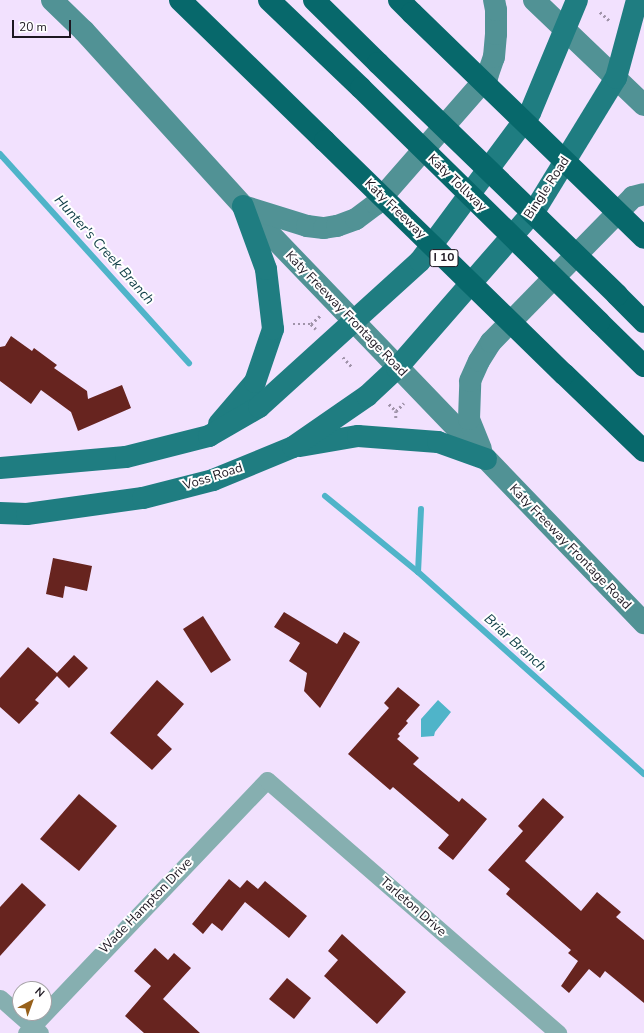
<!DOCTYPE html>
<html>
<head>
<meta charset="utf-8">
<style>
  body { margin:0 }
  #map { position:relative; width:644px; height:1033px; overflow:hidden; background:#f2e1fe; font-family:"Nunito Sans",sans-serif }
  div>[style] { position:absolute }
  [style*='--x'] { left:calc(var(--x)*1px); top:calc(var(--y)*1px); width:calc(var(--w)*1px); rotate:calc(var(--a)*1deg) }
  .water>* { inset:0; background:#4fb4c9 }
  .stream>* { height:6px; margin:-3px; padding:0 3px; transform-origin:3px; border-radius:3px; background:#4fb4c9 }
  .building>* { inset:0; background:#67241f }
  .path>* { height:2.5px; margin-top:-1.25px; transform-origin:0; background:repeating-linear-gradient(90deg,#a093a9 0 2px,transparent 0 5px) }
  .street>* { height:17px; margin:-8.5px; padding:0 8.5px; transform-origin:8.5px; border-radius:8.5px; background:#86afb0 }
  .secondary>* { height:22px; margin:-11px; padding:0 11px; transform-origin:11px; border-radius:11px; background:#519295 }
  .primary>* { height:22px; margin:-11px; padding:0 11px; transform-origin:11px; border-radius:11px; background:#1f7d81 }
  .highway>* { height:22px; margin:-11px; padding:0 11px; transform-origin:11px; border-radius:11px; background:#07686b }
  .highway-bridge>* { height:22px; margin:-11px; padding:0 11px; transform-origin:11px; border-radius:11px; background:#07686b }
  span { translate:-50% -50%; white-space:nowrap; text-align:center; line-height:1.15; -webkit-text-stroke:4px #fff; paint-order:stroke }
  .shield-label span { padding:1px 3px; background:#fff; border:1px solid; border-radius:3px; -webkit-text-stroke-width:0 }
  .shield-label { font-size:12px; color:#1d1721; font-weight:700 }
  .street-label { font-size:13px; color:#1d1721 }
  .water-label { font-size:14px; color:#0e3d46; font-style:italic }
  .north { position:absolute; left:12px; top:981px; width:40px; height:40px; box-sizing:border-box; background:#fff; border:1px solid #a5a2a6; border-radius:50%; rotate:41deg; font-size:11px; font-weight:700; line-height:16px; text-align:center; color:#1d1721 }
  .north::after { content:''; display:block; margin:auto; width:14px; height:18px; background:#97601a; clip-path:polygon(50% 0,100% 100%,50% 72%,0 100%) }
  .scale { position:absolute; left:12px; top:20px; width:59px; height:18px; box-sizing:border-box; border:2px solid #1d1721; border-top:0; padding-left:5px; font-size:12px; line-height:14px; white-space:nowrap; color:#1d1721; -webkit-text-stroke:3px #fff; paint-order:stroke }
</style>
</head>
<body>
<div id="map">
  <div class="water">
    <div style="clip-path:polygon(438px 700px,451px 712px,435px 732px,434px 736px,421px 737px,421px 719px)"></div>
  </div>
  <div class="stream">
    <div style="--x:0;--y:154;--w:282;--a:47.9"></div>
    <div style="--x:325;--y:496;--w:120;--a:39.3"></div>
    <div style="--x:421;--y:509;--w:63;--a:92.7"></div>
    <div style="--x:418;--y:572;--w:303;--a:41.8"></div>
  </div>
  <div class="building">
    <div style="clip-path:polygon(11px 336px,32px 351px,34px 348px,57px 365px,54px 368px,87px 391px,88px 399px,122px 385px,131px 408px,78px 431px,71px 412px,41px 390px,31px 404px,0 381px,0 347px,5px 346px)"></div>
    <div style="clip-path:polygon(53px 558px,92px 566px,87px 591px,65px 586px,63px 598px,46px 594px)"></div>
    <div style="clip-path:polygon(284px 612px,337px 644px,344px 632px,360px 642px,320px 708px,304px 691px,307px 673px,289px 661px,300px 643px,274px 627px)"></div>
    <div style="clip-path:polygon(203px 616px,231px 660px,211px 673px,183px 629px)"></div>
    <div style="clip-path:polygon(28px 647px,57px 673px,74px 655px,88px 668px,69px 688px,57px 676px,35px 700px,39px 703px,19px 724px,0 707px,0 678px)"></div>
    <div style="clip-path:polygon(157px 680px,184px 704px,157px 735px,172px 749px,152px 770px,110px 733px)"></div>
    <div style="clip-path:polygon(398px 687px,420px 705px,406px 721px,408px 723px,398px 734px,400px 736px,397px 739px,419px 758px,413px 764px,459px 802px,462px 798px,487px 819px,453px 860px,438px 848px,449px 835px,393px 787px,390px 790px,348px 754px,389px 708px,384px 703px)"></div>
    <div style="clip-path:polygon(79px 794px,117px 826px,79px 871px,40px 839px)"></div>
    <div style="clip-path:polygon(543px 798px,564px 817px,525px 861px,581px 911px,597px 892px,621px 912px,616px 917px,644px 940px,644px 1003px,605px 971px,600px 978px,589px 969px,569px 993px,561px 986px,578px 961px,568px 953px,571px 950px,506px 894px,510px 889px,488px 870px,523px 831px,518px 826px)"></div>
    <div style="clip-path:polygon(229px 879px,240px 888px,247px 880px,258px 889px,265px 881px,307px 916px,289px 938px,245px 902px,222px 931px,212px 923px,203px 934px,192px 924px)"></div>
    <div style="clip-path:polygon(22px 883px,46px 905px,0 956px,0 907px)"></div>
    <div style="clip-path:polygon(342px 934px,406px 992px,377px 1024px,324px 976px,338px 960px,328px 951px)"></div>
    <div style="clip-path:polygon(155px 948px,168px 960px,174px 953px,191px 968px,163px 999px,200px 1033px,144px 1033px,125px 1016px,151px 986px,134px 971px)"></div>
    <div style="clip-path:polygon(287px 978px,311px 998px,294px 1019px,269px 999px)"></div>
  </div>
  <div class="path">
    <div style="--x:600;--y:12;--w:13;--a:42"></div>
    <div style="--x:293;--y:324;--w:18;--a:0"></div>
    <div style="--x:311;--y:324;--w:7;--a:45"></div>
    <div style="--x:311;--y:324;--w:13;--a:-42"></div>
    <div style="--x:343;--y:357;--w:13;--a:48"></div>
    <div style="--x:389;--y:404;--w:10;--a:45"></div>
    <div style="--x:396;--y:411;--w:7;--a:90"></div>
    <div style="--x:396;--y:411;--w:11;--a:-45"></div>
  </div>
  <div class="street">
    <div style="--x:0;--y:998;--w:53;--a:41.2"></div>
    <div style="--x:26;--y:1033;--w:349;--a:-46.4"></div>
    <div style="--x:267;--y:780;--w:386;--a:41"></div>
  </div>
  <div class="secondary">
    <div style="--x:52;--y:0;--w:45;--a:44.1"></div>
    <div style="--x:84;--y:31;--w:236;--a:47.7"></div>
    <div style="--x:243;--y:206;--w:579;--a:46.12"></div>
    <div style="--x:534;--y:0;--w:152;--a:43.7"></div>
    <div style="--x:246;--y:207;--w:64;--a:17.3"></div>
    <div style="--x:307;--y:226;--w:17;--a:7"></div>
    <div style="--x:324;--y:228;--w:13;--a:-9"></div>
    <div style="--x:337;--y:226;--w:20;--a:-20"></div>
    <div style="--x:356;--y:219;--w:25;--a:-37"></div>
    <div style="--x:376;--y:204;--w:169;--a:-48.8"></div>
    <div style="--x:487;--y:77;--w:21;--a:-71"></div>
    <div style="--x:494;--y:57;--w:23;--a:-85"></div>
    <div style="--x:496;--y:34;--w:24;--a:-90"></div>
    <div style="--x:496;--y:10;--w:10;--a:-101"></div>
    <div style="--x:481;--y:449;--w:32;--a:-112"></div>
    <div style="--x:469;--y:419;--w:38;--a:-88"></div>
    <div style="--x:470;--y:381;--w:22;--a:-66"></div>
    <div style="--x:479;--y:361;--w:22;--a:-58"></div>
    <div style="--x:491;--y:342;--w:203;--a:-45.6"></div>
    <div style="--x:633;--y:197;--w:11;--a:-15"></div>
  </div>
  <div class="primary">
    <div style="--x:219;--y:424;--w:55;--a:-49.4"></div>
    <div style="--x:255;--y:382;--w:56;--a:-71.2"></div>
    <div style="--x:273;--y:329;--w:60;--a:-96.7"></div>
    <div style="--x:266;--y:269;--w:67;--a:-110.1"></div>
    <div style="--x:300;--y:446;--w:59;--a:-9.8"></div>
    <div style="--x:358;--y:436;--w:80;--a:4.3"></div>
    <div style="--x:438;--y:442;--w:51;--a:19.5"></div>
    <div style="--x:0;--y:468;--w:126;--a:-5"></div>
    <div style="--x:126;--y:457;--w:86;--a:-14.2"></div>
    <div style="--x:209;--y:436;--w:58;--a:-30.1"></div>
    <div style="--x:259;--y:407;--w:217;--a:-42.2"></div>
    <div style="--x:420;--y:261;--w:184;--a:-53.4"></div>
    <div style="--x:530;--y:113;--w:122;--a:-67.4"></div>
    <div style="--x:0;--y:513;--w:27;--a:2"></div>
    <div style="--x:27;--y:514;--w:117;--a:-7.9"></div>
    <div style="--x:143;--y:498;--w:72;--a:-14.4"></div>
    <div style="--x:213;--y:480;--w:87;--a:-22.4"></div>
    <div style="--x:293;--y:447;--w:90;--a:-34.6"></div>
    <div style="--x:367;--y:396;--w:41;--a:-43"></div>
    <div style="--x:397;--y:368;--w:210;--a:-48.9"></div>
    <div style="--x:535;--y:210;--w:155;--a:-58.5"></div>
    <div style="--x:616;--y:78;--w:81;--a:-74.9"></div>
  </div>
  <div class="highway">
    <div style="--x:180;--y:0;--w:202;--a:44.2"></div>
    <div style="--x:269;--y:0;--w:127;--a:43.7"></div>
    <div style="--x:314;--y:0;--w:90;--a:44.5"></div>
    <div style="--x:399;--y:0;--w:18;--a:45"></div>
    <div style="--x:617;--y:295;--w:38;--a:45"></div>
    <div style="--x:599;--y:322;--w:63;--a:44.4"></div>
    <div style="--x:564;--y:374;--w:111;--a:43.9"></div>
  </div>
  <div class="highway-bridge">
    <div style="--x:412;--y:13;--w:323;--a:44.1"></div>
    <div style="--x:378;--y:63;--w:333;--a:44.1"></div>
    <div style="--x:361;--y:88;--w:334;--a:44.5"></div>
    <div style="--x:325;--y:141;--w:334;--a:44.3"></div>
  </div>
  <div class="shield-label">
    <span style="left:444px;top:258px">I 10</span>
  </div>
  <div class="street-label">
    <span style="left:457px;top:183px;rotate:44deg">Katy Tollway</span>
    <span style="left:547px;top:188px;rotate:-57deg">Bingle Road</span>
    <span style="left:395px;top:209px;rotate:44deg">Katy Freeway</span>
    <span style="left:346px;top:314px;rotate:46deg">Katy Freeway Frontage Road</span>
    <span style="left:213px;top:477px;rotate:-18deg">Voss Road</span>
    <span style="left:570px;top:547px;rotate:46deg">Katy Freeway Frontage Road</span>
    <span style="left:146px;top:906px;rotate:-46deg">Wade Hampton Drive</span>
    <span style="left:413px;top:907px;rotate:41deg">Tarleton Drive</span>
  </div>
  <div class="water-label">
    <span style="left:104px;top:250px;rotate:48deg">Hunter's Creek Branch</span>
    <span style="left:515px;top:643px;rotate:42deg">Briar Branch</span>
  </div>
  <div class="north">N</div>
  <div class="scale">20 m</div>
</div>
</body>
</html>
